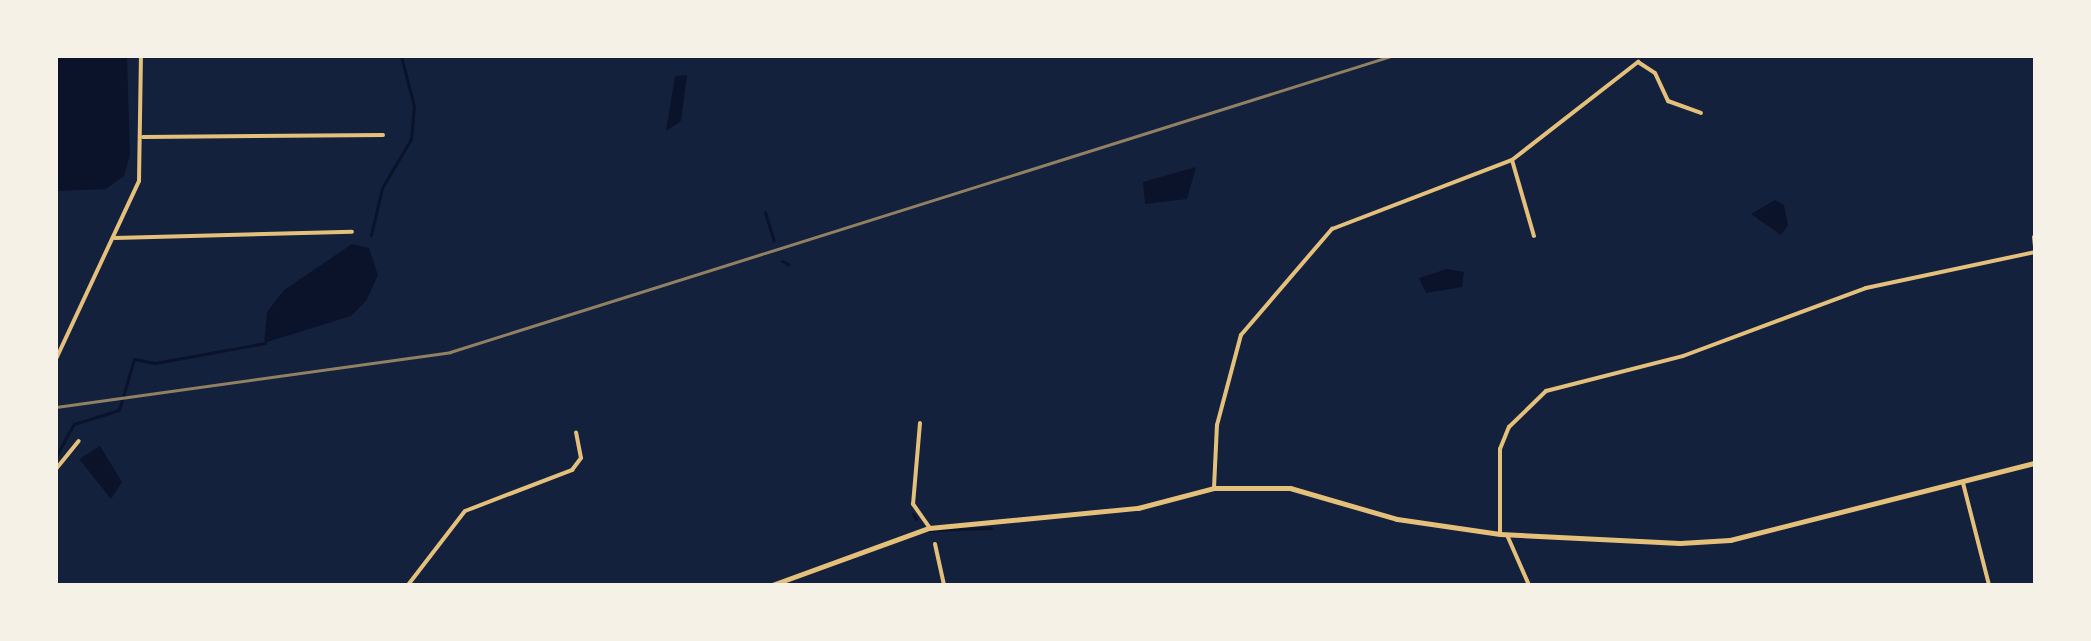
<!DOCTYPE html>
<html>
<head>
<meta charset="utf-8">
<style>
  body { margin:0 }
  #map { position:relative; width:2091px; height:641px; overflow:hidden; background:#14213d; font-family:"Sofia Sans Condensed",sans-serif }
  div>[style] { position:absolute }
  [style*='--x'] { left:calc(var(--x)*1px); top:calc(var(--y)*1px); width:calc(var(--w)*1px); rotate:calc(var(--a)*1deg) }
  .water>* { inset:0; background:#0b132b }
  .stream>* { height:3px; margin:-1.5px; padding:0 1.5px; transform-origin:1.5px; border-radius:1.5px; background:#0b132b }
  .minor>* { height:4px; margin:-2px; padding:0 2px; transform-origin:2px; border-radius:2px; background:#e5c07b }
  .tertiary>* { height:5px; margin:-2.5px; padding:0 2.5px; transform-origin:2.5px; border-radius:2.5px; background:#e5c07b }
  .rail>* { height:3px; margin:-1.5px; padding:0 1.5px; transform-origin:1.5px; border-radius:1.5px; background:#918062 }
  span { translate:-50% -50%; white-space:nowrap; text-align:center; line-height:1.15; -webkit-text-stroke:8px #f6f1e7; paint-order:stroke }
  .frame { position:absolute; inset:0; border:58px solid #f6f1e7; pointer-events:none }
</style>
</head>
<body>
<div id="map">
  <div class="water">
    <div style="clip-path:polygon(56px 56px,127px 56px,130px 155px,124px 176px,106px 189px,56px 191px)"></div>
    <div style="clip-path:polygon(687px 75px,681px 121px,666px 131px,675px 76px)"></div>
    <div style="clip-path:polygon(1196px 167px,1187px 199px,1145px 204px,1143px 182px)"></div>
    <div style="clip-path:polygon(1775px 200px,1784px 205px,1788px 225px,1781px 235px,1751px 214px)"></div>
    <div style="clip-path:polygon(352px 244px,369px 248px,378px 275px,366px 301px,351px 316px,264px 343px,267px 312px,284px 290px)"></div>
    <div style="clip-path:polygon(1447px 269px,1464px 272px,1462px 287px,1426px 293px,1419px 278px)"></div>
    <div style="clip-path:polygon(100px 446px,122px 482px,111px 499px,79px 459px)"></div>
  </div>
  <div class="stream">
    <div style="--x:765;--y:212;--w:30;--a:73"></div>
    <div style="--x:371;--y:235;--w:48;--a:-76.8"></div>
    <div style="--x:382;--y:188;--w:57;--a:-59.4"></div>
    <div style="--x:411;--y:139;--w:33;--a:-85"></div>
    <div style="--x:414;--y:106;--w:52;--a:-104.6"></div>
    <div style="--x:782;--y:261;--w:7;--a:27"></div>
    <div style="--x:56;--y:456;--w:37;--a:-61"></div>
    <div style="--x:74;--y:424;--w:47;--a:-17.3"></div>
    <div style="--x:119;--y:410;--w:53;--a:-73.6"></div>
    <div style="--x:134;--y:359;--w:21;--a:11"></div>
    <div style="--x:155;--y:363;--w:112;--a:-10.3"></div>
    <div style="--x:913;--y:514;--w:6;--a:59"></div>
    <div style="--x:928;--y:530;--w:63;--a:-1.8"></div>
  </div>
  <div class="minor">
    <div style="--x:143;--y:137;--w:240;--a:-0.5"></div>
    <div style="--x:1512;--y:160;--w:160;--a:-37.9"></div>
    <div style="--x:1638;--y:62;--w:20;--a:33"></div>
    <div style="--x:1655;--y:73;--w:31;--a:65"></div>
    <div style="--x:1668;--y:101;--w:35;--a:20"></div>
    <div style="--x:2034;--y:237;--w:9;--a:84"></div>
    <div style="--x:115;--y:238;--w:237;--a:-1.5"></div>
    <div style="--x:56;--y:359;--w:196;--a:-65"></div>
    <div style="--x:139;--y:181;--w:125;--a:-89.1"></div>
    <div style="--x:920;--y:423;--w:81;--a:94.9"></div>
    <div style="--x:913;--y:504;--w:28;--a:55"></div>
    <div style="--x:56;--y:469;--w:36;--a:-51"></div>
    <div style="--x:1963;--y:483;--w:105;--a:75.7"></div>
    <div style="--x:1214;--y:488;--w:63;--a:-87.3"></div>
    <div style="--x:1217;--y:425;--w:93;--a:-75.1"></div>
    <div style="--x:1241;--y:335;--w:140;--a:-49.4"></div>
    <div style="--x:1332;--y:229;--w:193;--a:-21"></div>
    <div style="--x:1512;--y:160;--w:79;--a:73.9"></div>
    <div style="--x:1500;--y:534;--w:85;--a:-90"></div>
    <div style="--x:1500;--y:449;--w:24;--a:-68"></div>
    <div style="--x:1509;--y:427;--w:52;--a:-44.2"></div>
    <div style="--x:1546;--y:391;--w:141;--a:-14.3"></div>
    <div style="--x:1683;--y:356;--w:195;--a:-20.4"></div>
    <div style="--x:1866;--y:288;--w:173;--a:-12"></div>
    <div style="--x:1507;--y:535;--w:55;--a:66.3"></div>
    <div style="--x:935;--y:544;--w:42;--a:77.6"></div>
    <div style="--x:408;--y:585;--w:93;--a:-52.4"></div>
    <div style="--x:465;--y:511;--w:115;--a:-21"></div>
    <div style="--x:572;--y:470;--w:15;--a:-53"></div>
    <div style="--x:581;--y:458;--w:26;--a:-101"></div>
  </div>
  <div class="tertiary">
    <div style="--x:772;--y:585;--w:167;--a:-20"></div>
    <div style="--x:929;--y:528;--w:210;--a:-5.5"></div>
    <div style="--x:1138;--y:508;--w:79;--a:-14.7"></div>
    <div style="--x:1214;--y:488;--w:76;--a:0"></div>
    <div style="--x:1290;--y:488;--w:111;--a:16.2"></div>
    <div style="--x:1397;--y:519;--w:104;--a:8.3"></div>
    <div style="--x:1500;--y:534;--w:180;--a:2.9"></div>
    <div style="--x:1680;--y:543;--w:50;--a:-3.4"></div>
    <div style="--x:1730;--y:540;--w:315;--a:-14.2"></div>
  </div>
  <div class="rail">
    <div style="--x:56;--y:407;--w:398;--a:-7.9"></div>
    <div style="--x:450;--y:352;--w:986;--a:-17.46"></div>
  </div>
  <div class="frame"></div>
</div>
</body>
</html>
